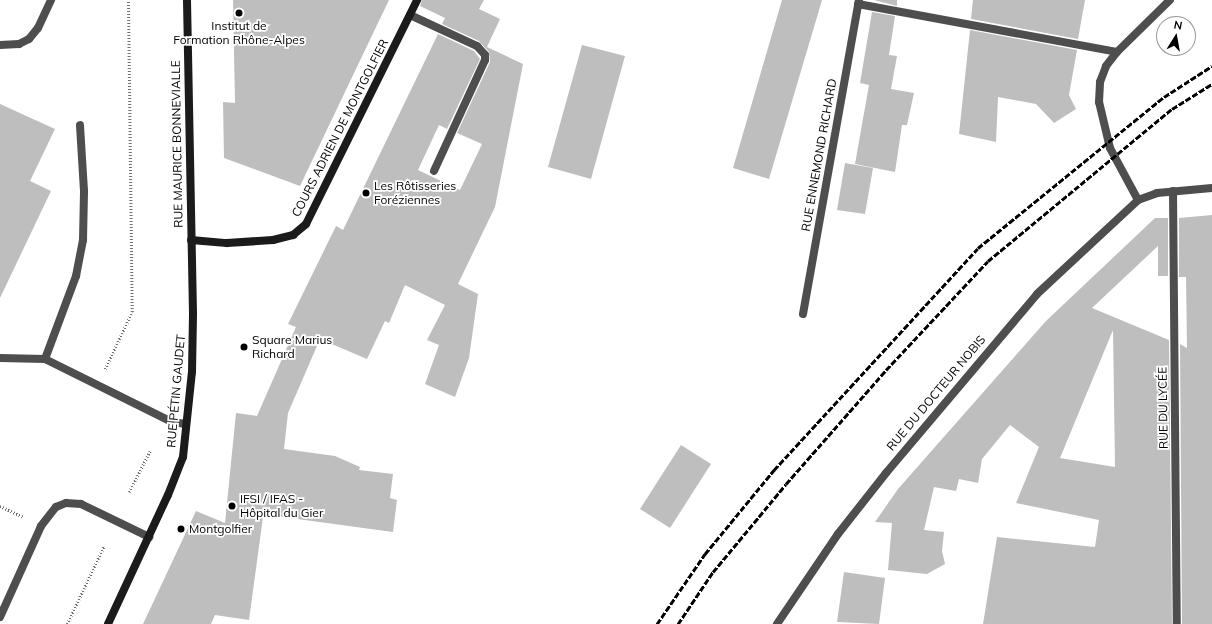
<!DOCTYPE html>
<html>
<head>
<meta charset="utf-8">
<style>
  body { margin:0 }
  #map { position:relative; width:1212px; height:624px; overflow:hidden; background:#fff; font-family:Mulish,sans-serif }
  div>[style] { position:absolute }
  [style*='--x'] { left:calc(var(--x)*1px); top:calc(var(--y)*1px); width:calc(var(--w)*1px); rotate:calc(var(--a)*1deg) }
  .building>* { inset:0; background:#bebebe }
  .path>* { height:2.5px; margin-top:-1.25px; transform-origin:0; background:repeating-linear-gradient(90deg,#707070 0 1px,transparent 0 3px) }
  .lane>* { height:8px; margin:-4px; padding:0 4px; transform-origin:4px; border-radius:4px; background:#4e4e4e }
  .street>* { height:8px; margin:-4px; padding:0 4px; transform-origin:4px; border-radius:4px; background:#4e4e4e }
  .secondary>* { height:8px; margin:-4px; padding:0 4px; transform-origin:4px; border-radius:4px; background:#1b1b1b }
  .rail>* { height:3px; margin-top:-1.5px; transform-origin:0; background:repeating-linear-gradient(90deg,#000 0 6px,transparent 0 8px) }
  .dots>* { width:11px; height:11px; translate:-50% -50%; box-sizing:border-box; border:2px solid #fff; border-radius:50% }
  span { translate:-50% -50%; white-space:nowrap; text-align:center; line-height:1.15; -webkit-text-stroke:3.5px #fff; paint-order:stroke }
  .poi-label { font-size:12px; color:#000 }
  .left { translate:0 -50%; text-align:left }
  .street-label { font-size:12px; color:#000 }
  .north { position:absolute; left:1156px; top:16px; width:40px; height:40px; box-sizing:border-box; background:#fff; border:1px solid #999; border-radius:50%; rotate:11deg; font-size:11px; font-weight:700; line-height:16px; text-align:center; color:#000 }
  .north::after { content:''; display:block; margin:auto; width:14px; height:18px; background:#000; clip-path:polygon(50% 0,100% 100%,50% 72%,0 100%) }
</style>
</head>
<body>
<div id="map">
  <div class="building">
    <div style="clip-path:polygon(233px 0,389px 0,300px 186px,224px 158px,223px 102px,235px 103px)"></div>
    <div style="clip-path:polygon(422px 0,484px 0,479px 9px,500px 19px,487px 47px,523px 64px,495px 207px,458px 284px,478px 294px,469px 358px,455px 397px,425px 384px,439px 345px,427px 340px,445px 305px,405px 285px,389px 323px,385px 321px,367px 359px,320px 339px,288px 413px,284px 449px,335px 456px,360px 467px,359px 470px,393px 474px,390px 498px,397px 500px,393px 532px,275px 516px,274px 519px,263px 517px,249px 620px,215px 615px,211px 624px,143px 624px,196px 511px,225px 523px,236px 413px,257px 416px,296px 327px,288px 324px,336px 226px,343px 230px,438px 34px,474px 51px,480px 59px,447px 129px,439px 125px,418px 170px,460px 190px,482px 144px,457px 133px,490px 62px,489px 52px,479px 41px,442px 24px,445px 18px,420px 6px)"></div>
    <div style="clip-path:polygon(782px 0,822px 0,769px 179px,733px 168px)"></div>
    <div style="clip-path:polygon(874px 0,897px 0,897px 6px)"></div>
    <div style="clip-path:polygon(973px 0,1085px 0,1078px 39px,971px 19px)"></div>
    <div style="clip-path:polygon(872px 12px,895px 16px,889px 55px,897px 56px,891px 89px,914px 93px,907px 125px,902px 125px,895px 172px,855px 164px,869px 85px,860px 83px)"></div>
    <div style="clip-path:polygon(970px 30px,1077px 50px,1069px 95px,1076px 109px,1054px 123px,1036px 104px,998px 97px,996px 142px,959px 134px)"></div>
    <div style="clip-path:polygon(582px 45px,625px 56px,591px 179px,548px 167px)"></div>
    <div style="clip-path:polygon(0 104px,55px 129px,30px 181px,51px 191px,0 298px)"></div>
    <div style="clip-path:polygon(845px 163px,873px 168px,865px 214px,837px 210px)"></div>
    <div style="clip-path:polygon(1212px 215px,1212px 624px,1182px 624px,1180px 344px,1187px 348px,1186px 277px,1179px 277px,1179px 218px)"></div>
    <div style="clip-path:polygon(evenodd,1155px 218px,1168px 218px,1168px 276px,1158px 276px,1158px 246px,1092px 308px,1169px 340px,1172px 624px,983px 624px,997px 537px,1095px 547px,1099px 520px,1016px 503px,1039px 447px,1010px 425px,982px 459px,978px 483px,959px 479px,956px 491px,934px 487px,924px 530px,944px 532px,942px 551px,945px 564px,927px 574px,888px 570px,892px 523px,875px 522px,898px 489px,1046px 321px,1155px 218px,1113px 330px,1115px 467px,1060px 458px,1113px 330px)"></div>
    <div style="clip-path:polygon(681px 445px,711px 464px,670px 528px,640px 509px)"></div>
    <div style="clip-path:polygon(844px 572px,885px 578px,879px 624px,837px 622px)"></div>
  </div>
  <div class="path">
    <div style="--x:105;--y:369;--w:63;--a:-64.7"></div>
    <div style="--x:132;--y:312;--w:312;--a:-90.7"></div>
    <div style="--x:129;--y:492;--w:46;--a:-62.9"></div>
    <div style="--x:0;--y:506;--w:26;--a:25"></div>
    <div style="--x:67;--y:624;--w:86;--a:-64.6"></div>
  </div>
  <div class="lane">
    <div style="--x:410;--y:15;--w:74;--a:24.8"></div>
    <div style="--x:477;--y:46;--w:12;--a:48"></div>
    <div style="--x:485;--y:55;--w:5;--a:90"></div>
    <div style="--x:485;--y:60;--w:122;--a:114.7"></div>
    <div style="--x:0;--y:45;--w:19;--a:-3"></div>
    <div style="--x:19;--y:44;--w:11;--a:-27"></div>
    <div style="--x:29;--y:39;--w:14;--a:-51"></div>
    <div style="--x:38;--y:28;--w:31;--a:-65"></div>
    <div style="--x:0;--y:358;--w:45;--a:1.3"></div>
    <div style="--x:45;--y:359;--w:142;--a:26.4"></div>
    <div style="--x:172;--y:422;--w:14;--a:8"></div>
    <div style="--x:45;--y:359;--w:89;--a:-69.5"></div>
    <div style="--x:76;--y:276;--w:37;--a:-79"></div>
    <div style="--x:83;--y:240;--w:49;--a:-88.8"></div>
    <div style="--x:84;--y:191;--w:66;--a:-93.5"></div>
    <div style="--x:0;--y:617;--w:100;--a:-65.7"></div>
    <div style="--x:41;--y:526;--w:24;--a:-52"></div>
    <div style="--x:56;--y:507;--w:11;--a:-22"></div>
    <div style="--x:66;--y:503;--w:15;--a:4"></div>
    <div style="--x:81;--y:504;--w:76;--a:25.9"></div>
  </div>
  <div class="street">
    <div style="--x:858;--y:4;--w:263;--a:10.5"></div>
    <div style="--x:1173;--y:191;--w:433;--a:89.5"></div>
    <div style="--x:1138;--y:200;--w:59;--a:-118.3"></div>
    <div style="--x:1110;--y:148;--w:47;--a:-103.4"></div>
    <div style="--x:1099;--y:102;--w:20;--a:-87"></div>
    <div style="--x:1100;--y:82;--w:17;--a:-69"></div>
    <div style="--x:1106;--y:66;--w:18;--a:-52"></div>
    <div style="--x:1117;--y:52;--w:74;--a:-44.5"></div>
    <div style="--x:803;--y:314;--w:319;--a:-79.9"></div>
    <div style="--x:777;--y:624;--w:109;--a:-55.9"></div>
    <div style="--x:838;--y:534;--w:78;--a:-51.8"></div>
    <div style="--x:886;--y:473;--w:234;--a:-49.8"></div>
    <div style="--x:1037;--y:294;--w:138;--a:-42.9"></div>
    <div style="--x:1138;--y:200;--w:20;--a:-20"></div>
    <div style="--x:1157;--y:193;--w:55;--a:-5.2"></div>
  </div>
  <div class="secondary">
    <div style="--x:191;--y:240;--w:36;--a:5"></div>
    <div style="--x:227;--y:243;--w:46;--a:-3.7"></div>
    <div style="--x:273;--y:240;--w:21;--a:-14"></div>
    <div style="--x:293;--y:235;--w:17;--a:-40"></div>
    <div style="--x:306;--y:224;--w:250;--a:-63.6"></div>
    <div style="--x:108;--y:624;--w:142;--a:-65.1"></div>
    <div style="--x:168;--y:495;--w:41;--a:-68.5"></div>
    <div style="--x:183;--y:457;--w:85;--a:-84"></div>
    <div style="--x:192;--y:372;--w:59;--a:-89"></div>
    <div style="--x:193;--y:313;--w:313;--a:-91.1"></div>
  </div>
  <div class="rail">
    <div style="--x:657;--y:624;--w:85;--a:-55.6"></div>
    <div style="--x:705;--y:554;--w:109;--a:-50.6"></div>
    <div style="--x:774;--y:470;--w:301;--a:-47.4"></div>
    <div style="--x:978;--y:248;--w:240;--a:-39.1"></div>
    <div style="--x:1164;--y:97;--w:57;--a:-32.9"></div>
    <div style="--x:678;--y:624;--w:63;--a:-56.1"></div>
    <div style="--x:713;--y:572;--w:114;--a:-50.3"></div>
    <div style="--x:786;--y:484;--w:152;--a:-48.7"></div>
    <div style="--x:886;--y:370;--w:149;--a:-46.9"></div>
    <div style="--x:988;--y:261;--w:239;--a:-39.6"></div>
    <div style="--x:1172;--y:109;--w:47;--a:-32"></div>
  </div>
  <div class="dots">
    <div style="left:239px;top:13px;background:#000"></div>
    <div style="left:366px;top:193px;background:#000"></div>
    <div style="left:244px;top:347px;background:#000"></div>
    <div style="left:232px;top:506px;background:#000"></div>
    <div style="left:181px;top:529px;background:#000"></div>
  </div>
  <div class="poi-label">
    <span style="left:239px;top:33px">Institut de<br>Formation Rhône-Alpes</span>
    <span class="left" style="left:374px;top:193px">Les Rôtisseries<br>Foréziennes</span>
    <span class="left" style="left:252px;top:347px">Square Marius<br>Richard</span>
    <span class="left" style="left:240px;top:506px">IFSI / IFAS -<br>Hôpital du Gier</span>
    <span class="left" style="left:189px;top:529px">Montgolfier</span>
  </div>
  <div class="street-label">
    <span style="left:340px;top:128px;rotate:-63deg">COURS ADRIEN DE MONTGOLFIER</span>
    <span style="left:177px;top:144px;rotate:-91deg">RUE MAURICE BONNEVIALLE</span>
    <span style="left:819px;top:155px;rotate:-80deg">RUE ENNEMOND RICHARD</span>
    <span style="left:176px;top:391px;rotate:-85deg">RUE PÉTIN GAUDET</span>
    <span style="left:936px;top:393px;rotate:-50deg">RUE DU DOCTEUR NOBIS</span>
    <span style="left:1163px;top:408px;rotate:-91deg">RUE DU LYCÉE</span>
  </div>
  <div class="north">N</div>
</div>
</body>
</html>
